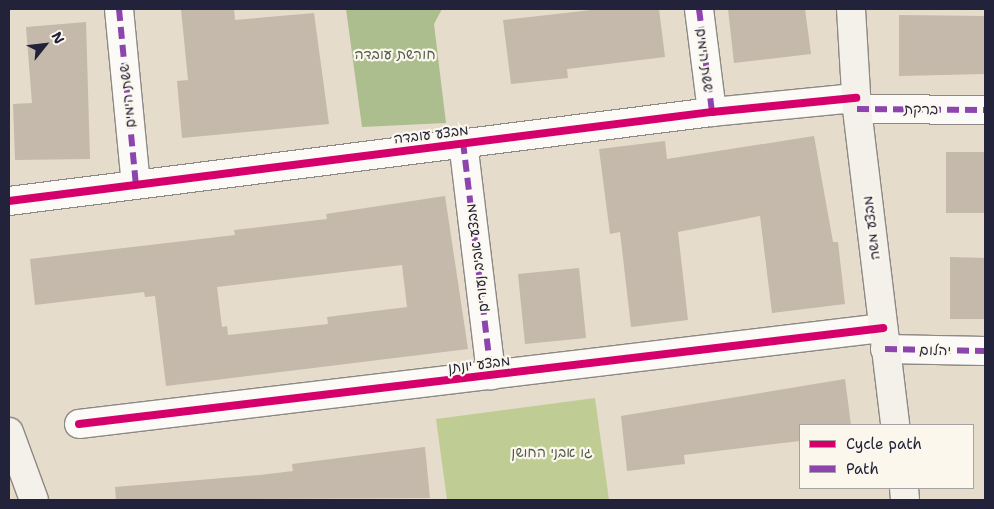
<!DOCTYPE html>
<html>
<head>
<meta charset="utf-8">
<style>
  body { margin:0 }
  #map { position:relative; width:994px; height:509px; overflow:hidden; background:#e5dccb; font-family:"Shantell Sans","Playpen Sans Hebrew",sans-serif }
  div>[style] { position:absolute }
  [style*='--x'] { left:calc(var(--x)*1px); top:calc(var(--y)*1px); width:calc(var(--w)*1px); rotate:calc(var(--a)*1deg) }
  .green>* { inset:0; background:#bfcd95 }
  .forest>* { inset:0; background:#adbe8e }
  .building>* { inset:0; background:#c4b9aa }
  .roads { filter:drop-shadow(1px 0 #8d8884) drop-shadow(-1px 0 #8d8884) drop-shadow(0 1px #8d8884) drop-shadow(0 -1px #8d8884) }
  .street>* { height:28px; margin:-14px; padding:0 14px; transform-origin:14px; border-radius:14px; background:#fbfaf7 }
  .secondary>* { height:28px; margin:-14px; padding:0 14px; transform-origin:14px; border-radius:14px; background:#f4f0ea }
  .quiet>* { height:6px; margin-top:-3px; transform-origin:0; background:repeating-linear-gradient(90deg,#8e44ad 0 12px,transparent 0 18px) }
  .cycleway>* { height:8px; margin:-4px; padding:0 4px; transform-origin:4px; border-radius:4px; background:#d6006c }
  span { translate:-50% -50%; white-space:nowrap; text-align:center; line-height:1.15; -webkit-text-stroke:4.5px #fbf7ec; paint-order:stroke }
  .park-label { font-size:14px; color:#4e594b }
  .street-label { font-size:14px; color:#22223b }
  .frame { position:absolute; inset:0; border:10px solid #22223b; pointer-events:none }
  .legend { position:absolute; left:799px; top:424px; width:175px; height:65px; box-sizing:border-box; background:#fbf7ec; border:1px solid #a4a2a5; margin:0; padding:6px 9px; list-style:none; font-size:15px; color:#22223b }
  .legend li { display:flex; align-items:center; gap:10px; height:25px }
  .legend b { width:25px; border:1px solid #a4a2a5 }
  .north { position:absolute; left:20px; top:20px; width:50px; height:50px; -webkit-text-stroke:4px #fbf7ec; paint-order:stroke; rotate:61deg; font-size:14px; font-weight:700; line-height:20px; text-align:center; color:#22223b }
  .north::after { content:''; display:block; margin:auto; width:18px; height:22px; background:#22223b; clip-path:polygon(50% 0,100% 100%,50% 72%,0 100%) }
</style>
</head>
<body>
<div id="map">
  <div class="green">
    <div style="clip-path:polygon(595px 398px,609px 500px,447px 500px,436px 419px)"></div>
  </div>
  <div class="forest">
    <div style="clip-path:polygon(346px 9px,442px 9px,434px 24px,446px 123px,362px 127px)"></div>
  </div>
  <div class="building">
    <div style="clip-path:polygon(181px 9px,234px 9px,235px 20px,314px 13px,329px 124px,182px 138px,177px 81px,188px 80px)"></div>
    <div style="clip-path:polygon(600px 9px,659px 9px,665px 57px,567px 69px,568px 78px,511px 84px,503px 20px)"></div>
    <div style="clip-path:polygon(728px 9px,805px 9px,811px 54px,734px 63px)"></div>
    <div style="clip-path:polygon(899px 15px,985px 16px,985px 74px,899px 76px)"></div>
    <div style="clip-path:polygon(86px 22px,90px 159px,15px 160px,13px 104px,32px 103px,26px 27px)"></div>
    <div style="clip-path:polygon(814px 136px,833px 242px,838px 242px,845px 304px,772px 313px,760px 216px,678px 232px,688px 320px,631px 327px,620px 232px,610px 234px,599px 149px,665px 141px,667px 159px)"></div>
    <div style="clip-path:polygon(946px 152px,985px 152px,985px 213px,946px 213px)"></div>
    <div style="clip-path:polygon(evenodd,445px 196px,468px 349px,166px 386px,155px 296px,145px 297px,144px 292px,35px 305px,30px 259px,235px 235px,234px 230px,327px 219px,326px 214px,445px 196px,402px 265px,407px 307px,327px 317px,328px 324px,228px 335px,227px 326px,222px 327px,217px 287px,402px 265px)"></div>
    <div style="clip-path:polygon(950px 257px,985px 258px,985px 319px,950px 319px)"></div>
    <div style="clip-path:polygon(579px 268px,586px 338px,525px 344px,518px 274px)"></div>
    <div style="clip-path:polygon(845px 379px,851px 425px,800px 425px,800px 441px,684px 455px,685px 464px,627px 471px,621px 416px)"></div>
    <div style="clip-path:polygon(425px 447px,430px 498px,116px 500px,115px 487px,260px 475px,293px 471px,292px 464px)"></div>
  </div>
  <div class="roads">
    <div class="street">
      <div style="--x:119;--y:9;--w:176;--a:84.5"></div>
      <div style="--x:699;--y:9;--w:104;--a:82.8"></div>
      <div style="--x:857;--y:109;--w:128;--a:0.4"></div>
      <div style="--x:463;--y:142;--w:235;--a:83.1"></div>
      <div style="--x:9;--y:201;--w:709;--a:-7.22"></div>
      <div style="--x:712;--y:112;--w:145;--a:-5.6"></div>
      <div style="--x:885;--y:349;--w:100;--a:1.1"></div>
      <div style="--x:79;--y:424;--w:810;--a:-6.81"></div>
    </div>
    <div class="secondary">
      <div style="--x:851;--y:9;--w:100;--a:86.6"></div>
      <div style="--x:857;--y:109;--w:318;--a:83.1"></div>
      <div style="--x:9;--y:432;--w:72;--a:69.8"></div>
      <div style="--x:904;--y:488;--w:12;--a:85"></div>
    </div>
  </div>
  <div class="quiet">
    <div style="--x:119;--y:9;--w:176;--a:84.5"></div>
    <div style="--x:699;--y:9;--w:104;--a:82.8"></div>
    <div style="--x:857;--y:109;--w:128;--a:0.4"></div>
    <div style="--x:463;--y:142;--w:235;--a:83.1"></div>
    <div style="--x:885;--y:349;--w:100;--a:1.1"></div>
  </div>
  <div class="cycleway">
    <div style="--x:9;--y:201;--w:709;--a:-7.22"></div>
    <div style="--x:712;--y:112;--w:145;--a:-5.6"></div>
    <div style="--x:79;--y:424;--w:810;--a:-6.81"></div>
  </div>
  <div class="park-label">
    <span style="left:395px;top:54px">חורשת עובדה</span>
    <span style="left:552px;top:452px">גו אבני החושן</span>
  </div>
  <div class="street-label">
    <span style="left:705px;top:60px;rotate:83deg">ששת הימים</span>
    <span style="left:127px;top:96px;rotate:-96deg">ששת הימים</span>
    <span style="left:921px;top:109px;rotate:1deg">ברקת</span>
    <span style="left:431px;top:134px;rotate:-7deg">מבצע עובדה</span>
    <span style="left:871px;top:228px;rotate:-97deg">מבצע משה</span>
    <span style="left:477px;top:258px;rotate:-97deg">מבצע אביב נעורים</span>
    <span style="left:935px;top:350px;rotate:1deg">יהלום</span>
    <span style="left:479px;top:364px;rotate:-7deg">מבצע יונתן</span>
  </div>
  <div class="frame"></div>
  <ul class="legend">
  <li><b style="height:6px;background:#d6006c"></b>Cycle path</li>
  <li><b style="height:6px;background:#8e44ad"></b>Path</li>
  </ul>
  <div class="north">N</div>
</div>
</body>
</html>
